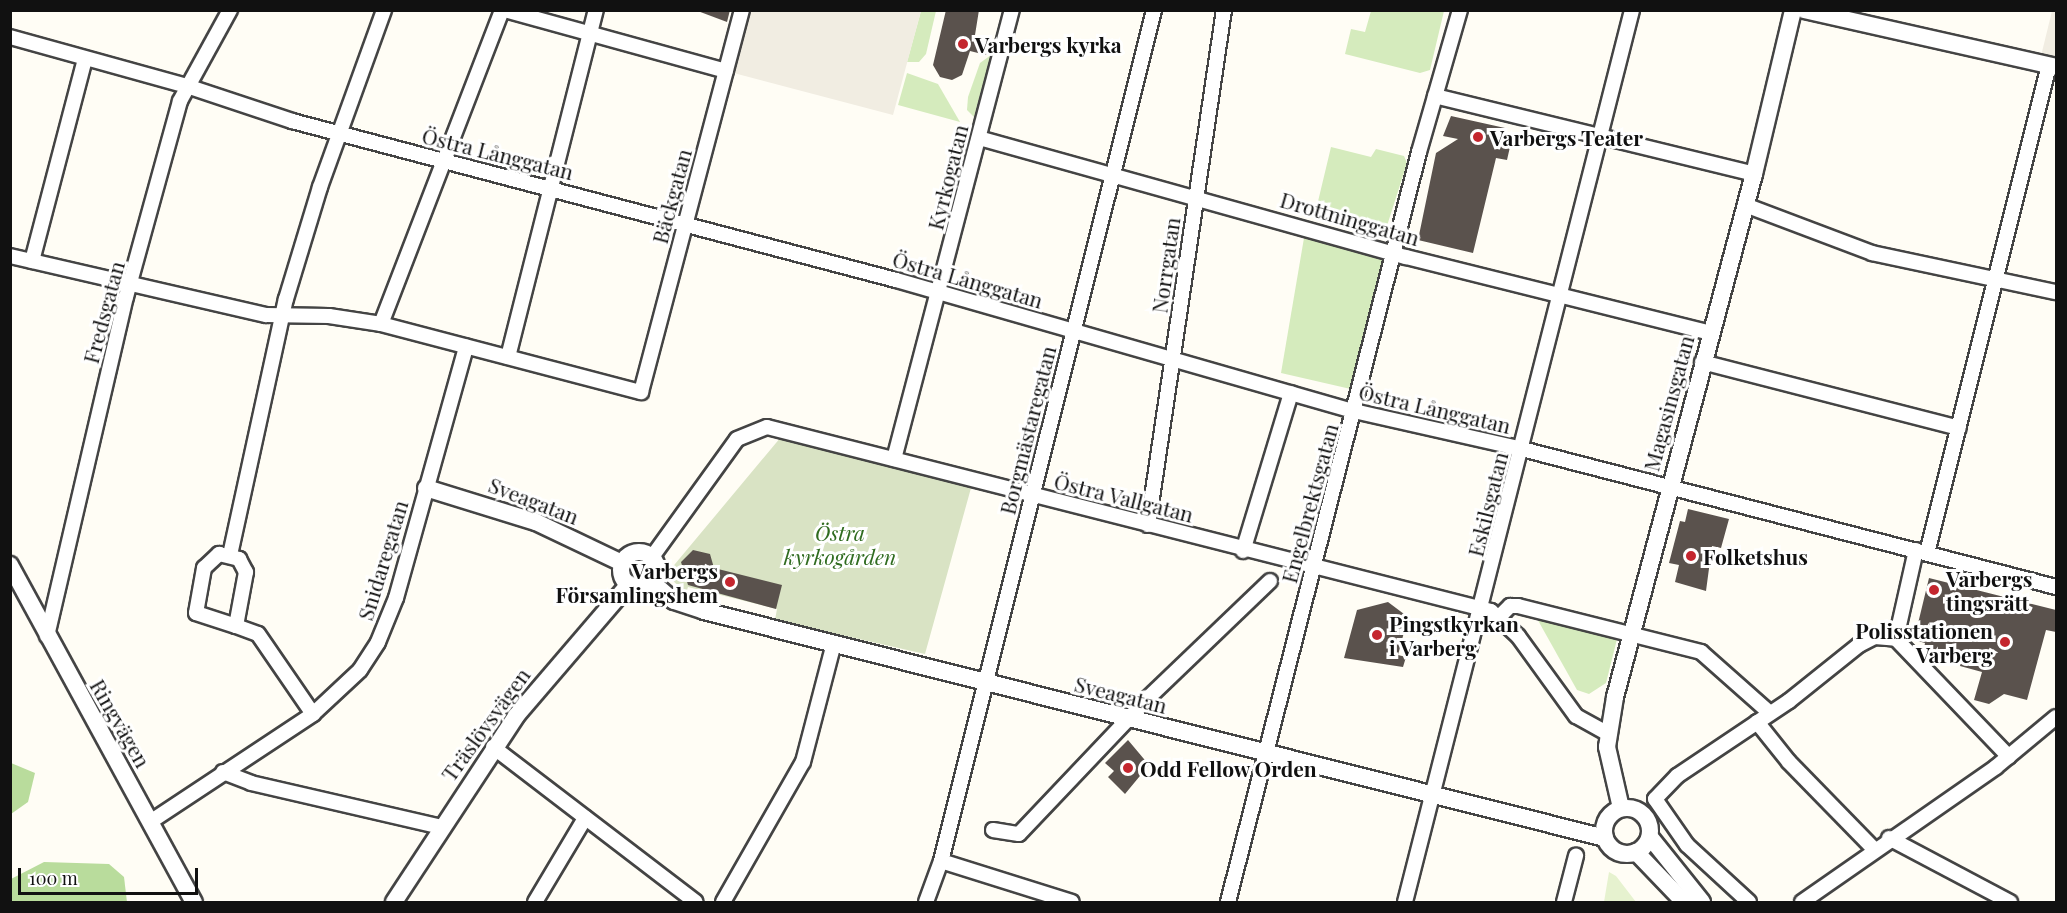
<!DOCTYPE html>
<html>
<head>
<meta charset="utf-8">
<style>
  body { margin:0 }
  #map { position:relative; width:2067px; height:913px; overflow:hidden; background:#fffdf5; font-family:"Playfair Display",serif }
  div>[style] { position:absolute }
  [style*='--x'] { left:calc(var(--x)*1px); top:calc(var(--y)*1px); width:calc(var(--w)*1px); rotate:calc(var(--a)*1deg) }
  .green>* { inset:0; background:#d5ebbd }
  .forest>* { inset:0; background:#b9dc9c }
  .cemetery>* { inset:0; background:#d9e3c4 }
  .pitch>* { inset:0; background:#e6f2cf }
  .plaza>* { inset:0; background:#f1ede2 }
  .building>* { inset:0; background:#5a524d }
  .roads { filter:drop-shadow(2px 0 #444) drop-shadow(-2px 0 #444) drop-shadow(0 2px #444) drop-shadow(0 -2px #444) }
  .minor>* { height:14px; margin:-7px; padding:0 7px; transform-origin:7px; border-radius:7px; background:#fff }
  .tertiary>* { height:16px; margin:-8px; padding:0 8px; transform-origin:8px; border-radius:8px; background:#fff }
  .tertiary>.ring { margin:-8px; padding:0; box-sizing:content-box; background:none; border:16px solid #fff; border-radius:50% }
  .dots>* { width:16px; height:16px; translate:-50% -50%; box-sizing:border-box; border:3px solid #fff; border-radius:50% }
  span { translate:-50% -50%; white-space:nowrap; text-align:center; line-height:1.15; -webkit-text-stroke:6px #fff; paint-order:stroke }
  .poi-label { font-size:21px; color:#111; font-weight:700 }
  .left { translate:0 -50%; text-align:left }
  .right { translate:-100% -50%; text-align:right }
  .street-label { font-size:21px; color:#111 }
  .park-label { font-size:21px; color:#2f6b1f; font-style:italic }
  .frame { position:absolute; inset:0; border:12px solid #111; pointer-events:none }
  .scale { position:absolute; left:18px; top:868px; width:180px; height:27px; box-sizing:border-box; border:3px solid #111; border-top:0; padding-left:8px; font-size:18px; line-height:21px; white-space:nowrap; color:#111; -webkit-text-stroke:4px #fff; paint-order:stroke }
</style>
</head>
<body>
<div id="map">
  <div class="green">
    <div style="clip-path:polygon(921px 11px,936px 11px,926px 54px,919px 62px,907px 62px)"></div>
    <div style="clip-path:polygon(1371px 11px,1444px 11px,1430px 70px,1420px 73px,1345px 54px,1351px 29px,1365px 32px)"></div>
    <div style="clip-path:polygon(991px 55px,974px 117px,967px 110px,968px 97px,980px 63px)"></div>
    <div style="clip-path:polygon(907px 73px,938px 84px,960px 122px,898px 105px)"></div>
    <div style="clip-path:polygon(1331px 147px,1371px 157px,1376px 149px,1404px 156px,1407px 163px,1385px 232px,1315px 214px)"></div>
    <div style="clip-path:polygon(1304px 238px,1387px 261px,1355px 390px,1281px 373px)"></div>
    <div style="clip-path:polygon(1535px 615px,1618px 635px,1606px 683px,1589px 694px,1577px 690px)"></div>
  </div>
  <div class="forest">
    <div style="clip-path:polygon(11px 763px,35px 773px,28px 802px,11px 814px)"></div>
    <div style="clip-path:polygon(44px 862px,109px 864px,124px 877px,127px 902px,11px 902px,11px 879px)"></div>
  </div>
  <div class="cemetery">
    <div style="clip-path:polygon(781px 437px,971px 488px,925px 654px,775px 620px,777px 609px,688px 587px,686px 593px,669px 577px,670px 570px)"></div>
  </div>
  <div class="pitch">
    <div style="clip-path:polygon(1609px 872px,1616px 876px,1636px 902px,1604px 902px)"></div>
  </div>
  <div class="plaza">
    <div style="clip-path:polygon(742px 11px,921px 11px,893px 115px,726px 71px)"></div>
    <div style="clip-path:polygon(2052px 11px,2056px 11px,2056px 59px,2041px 56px)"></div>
  </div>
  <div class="building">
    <div style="clip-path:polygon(695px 10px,730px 10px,727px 22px)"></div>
    <div style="clip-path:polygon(946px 10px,979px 10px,975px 35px,990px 38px,986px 55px,970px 51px,962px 75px,952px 80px,940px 77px,933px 65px)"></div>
    <div style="clip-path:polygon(1451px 116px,1505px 128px,1503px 136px,1512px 138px,1507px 160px,1496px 158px,1473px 253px,1418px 240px,1436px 153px,1458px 139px,1443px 136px)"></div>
    <div style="clip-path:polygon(1688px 509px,1729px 519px,1721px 548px,1712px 546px,1706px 591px,1675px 582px,1679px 565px,1669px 563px,1680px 521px,1685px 522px)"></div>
    <div style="clip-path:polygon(693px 550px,710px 554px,714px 568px,782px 585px,776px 609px,688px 585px,681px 562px)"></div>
    <div style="clip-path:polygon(1929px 578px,2056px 610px,2056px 632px,2046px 630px,2027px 700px,2004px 694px,1989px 704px,1974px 700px,1982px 672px,1960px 666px,1962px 657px,1924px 648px,1925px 643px,1914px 640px)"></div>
    <div style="clip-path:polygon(1388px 602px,1408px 617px,1398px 655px,1406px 657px,1403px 667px,1344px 658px,1357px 610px)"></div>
    <div style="clip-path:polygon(1128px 740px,1149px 765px,1125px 794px,1108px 777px,1114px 771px,1105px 763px)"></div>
  </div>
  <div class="roads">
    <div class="minor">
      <div style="--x:505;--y:10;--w:229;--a:15.4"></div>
      <div style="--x:10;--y:37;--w:184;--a:15.5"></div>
      <div style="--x:187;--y:86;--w:111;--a:18.4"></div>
      <div style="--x:292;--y:121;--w:625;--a:14.75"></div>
      <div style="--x:896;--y:280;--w:476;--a:16"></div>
      <div style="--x:1354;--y:411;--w:172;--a:12.7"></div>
      <div style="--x:1522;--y:449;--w:552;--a:14.49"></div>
      <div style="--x:1435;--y:96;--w:328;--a:13.7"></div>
      <div style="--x:979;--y:138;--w:443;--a:15.6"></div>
      <div style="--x:1406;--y:257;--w:313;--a:14"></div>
      <div style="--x:1745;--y:205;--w:136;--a:20.7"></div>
      <div style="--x:1872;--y:253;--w:188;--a:12"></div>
      <div style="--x:10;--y:256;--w:263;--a:13"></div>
      <div style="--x:266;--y:315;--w:63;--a:0.9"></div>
      <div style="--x:329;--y:316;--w:53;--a:8.7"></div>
      <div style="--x:381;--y:324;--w:269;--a:14.7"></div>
      <div style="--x:641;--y:392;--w:395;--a:-75.2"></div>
      <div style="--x:32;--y:261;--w:209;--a:-75.3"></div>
      <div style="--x:381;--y:324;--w:337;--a:-68.9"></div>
      <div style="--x:508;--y:357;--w:358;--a:-75.8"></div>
      <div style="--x:1702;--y:362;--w:265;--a:14.4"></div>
      <div style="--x:894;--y:459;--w:464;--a:-75.3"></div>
      <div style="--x:1148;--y:525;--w:521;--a:-81.61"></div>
      <div style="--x:1916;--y:550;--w:91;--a:102.7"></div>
      <div style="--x:1896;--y:639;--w:163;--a:46.2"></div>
      <div style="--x:1243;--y:551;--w:165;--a:-73.1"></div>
      <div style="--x:1927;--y:553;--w:503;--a:-75.96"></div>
      <div style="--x:219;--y:554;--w:21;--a:14"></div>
      <div style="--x:239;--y:559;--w:15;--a:62"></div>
      <div style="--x:246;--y:572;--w:55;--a:100.5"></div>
      <div style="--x:236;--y:626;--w:42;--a:-162"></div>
      <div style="--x:196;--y:613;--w:46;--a:-79.9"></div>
      <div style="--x:204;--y:568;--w:21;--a:-43"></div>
      <div style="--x:230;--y:555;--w:262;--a:-77.7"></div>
      <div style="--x:286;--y:299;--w:117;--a:-73.1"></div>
      <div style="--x:320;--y:187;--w:188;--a:-70.1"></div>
      <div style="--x:652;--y:557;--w:145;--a:-54.2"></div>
      <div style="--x:737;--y:439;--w:32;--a:-22"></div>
      <div style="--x:767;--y:427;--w:747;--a:14.26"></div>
      <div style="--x:1491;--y:611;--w:37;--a:43"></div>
      <div style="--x:1518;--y:636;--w:99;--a:54.1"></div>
      <div style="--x:1576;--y:716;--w:37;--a:29"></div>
      <div style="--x:1499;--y:617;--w:16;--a:-45"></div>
      <div style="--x:1510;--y:606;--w:8;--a:0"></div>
      <div style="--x:1518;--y:606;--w:189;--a:14.1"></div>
      <div style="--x:1701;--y:652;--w:92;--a:41.5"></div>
      <div style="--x:236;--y:626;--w:23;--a:20"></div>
      <div style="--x:258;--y:634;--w:97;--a:55.5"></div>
      <div style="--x:47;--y:636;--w:348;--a:-76.9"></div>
      <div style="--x:126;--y:297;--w:203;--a:-74.6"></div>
      <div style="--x:180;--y:101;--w:104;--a:-61.2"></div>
      <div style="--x:1757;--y:722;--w:51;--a:51.3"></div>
      <div style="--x:1789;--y:762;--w:120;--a:45.7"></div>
      <div style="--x:493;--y:747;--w:255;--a:37.4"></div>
      <div style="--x:223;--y:772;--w:30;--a:21"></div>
      <div style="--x:251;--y:783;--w:195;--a:13"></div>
      <div style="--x:150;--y:822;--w:196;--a:-33.5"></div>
      <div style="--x:313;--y:714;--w:64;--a:-43.1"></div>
      <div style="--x:360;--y:670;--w:33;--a:-57"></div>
      <div style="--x:378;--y:642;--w:48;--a:-67.8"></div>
      <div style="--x:396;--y:598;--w:261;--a:-74.4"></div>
      <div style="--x:993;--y:830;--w:26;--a:9"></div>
      <div style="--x:1019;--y:834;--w:187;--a:-46.5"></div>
      <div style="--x:1148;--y:698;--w:169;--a:-43.8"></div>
      <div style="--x:1889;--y:838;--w:137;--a:27.9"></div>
      <div style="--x:941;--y:861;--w:137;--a:17.4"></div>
      <div style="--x:535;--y:902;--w:98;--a:-59.2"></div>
      <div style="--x:723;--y:902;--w:161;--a:-60.3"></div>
      <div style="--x:803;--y:762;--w:123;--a:-75.4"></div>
      <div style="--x:926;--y:902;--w:44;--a:-69.9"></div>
      <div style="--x:941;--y:861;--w:877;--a:-75.95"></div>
      <div style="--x:1228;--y:902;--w:774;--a:-75.71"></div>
      <div style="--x:1419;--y:152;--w:148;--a:-73.9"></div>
      <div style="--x:1405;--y:902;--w:920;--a:-75.72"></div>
      <div style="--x:1564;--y:902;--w:48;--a:-75.4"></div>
      <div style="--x:1749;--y:902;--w:84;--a:-137.4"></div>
      <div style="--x:1687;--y:845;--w:56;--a:-124.8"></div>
      <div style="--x:1655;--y:799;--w:32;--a:-46"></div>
      <div style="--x:1677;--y:776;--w:135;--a:-33.8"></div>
      <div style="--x:1789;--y:701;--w:90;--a:-38.7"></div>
      <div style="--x:1859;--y:645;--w:18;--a:-27"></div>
      <div style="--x:1875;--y:637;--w:21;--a:5"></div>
      <div style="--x:1802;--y:902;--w:236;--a:-34.8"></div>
      <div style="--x:1996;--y:767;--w:78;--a:-39.8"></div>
    </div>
    <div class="tertiary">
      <div style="--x:1804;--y:10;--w:258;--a:12.7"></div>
      <div style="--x:426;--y:488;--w:115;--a:17.2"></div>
      <div style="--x:536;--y:522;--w:95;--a:25.5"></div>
      <div class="ring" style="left:621px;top:552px;width:20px;height:20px"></div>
      <div style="--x:10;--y:565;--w:384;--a:61.4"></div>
      <div style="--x:652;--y:582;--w:29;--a:41"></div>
      <div style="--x:674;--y:601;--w:32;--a:18"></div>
      <div style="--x:704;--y:611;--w:929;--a:14.14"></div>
      <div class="ring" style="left:1604px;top:808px;width:30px;height:30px"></div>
      <div style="--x:1621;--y:808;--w:63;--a:-102.9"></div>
      <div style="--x:1607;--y:747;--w:51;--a:-80.9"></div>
      <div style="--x:1615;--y:697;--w:541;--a:-75.12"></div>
      <div style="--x:1754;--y:174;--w:169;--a:-76.6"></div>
      <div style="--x:1650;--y:837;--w:83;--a:51.3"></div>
      <div style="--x:1636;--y:852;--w:69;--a:46.2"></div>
      <div style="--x:394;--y:902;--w:222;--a:-56.7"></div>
      <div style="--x:516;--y:716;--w:174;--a:-49.4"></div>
    </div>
  </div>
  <div class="dots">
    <div style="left:963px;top:44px;background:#c4262e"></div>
    <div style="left:1478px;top:137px;background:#c4262e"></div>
    <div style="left:1691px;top:556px;background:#c4262e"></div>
    <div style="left:730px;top:582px;background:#c4262e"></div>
    <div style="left:1934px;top:590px;background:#c4262e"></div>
    <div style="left:1377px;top:635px;background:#c4262e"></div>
    <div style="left:2005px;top:642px;background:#c4262e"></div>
    <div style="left:1128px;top:768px;background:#c4262e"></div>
  </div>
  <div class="poi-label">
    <span class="left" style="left:975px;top:44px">Varbergs kyrka</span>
    <span class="left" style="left:1490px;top:137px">Varbergs Teater</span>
    <span class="left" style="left:1703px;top:556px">Folketshus</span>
    <span class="right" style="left:718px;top:582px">Varbergs<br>Församlingshem</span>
    <span class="left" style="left:1946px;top:590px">Varbergs<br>tingsrätt</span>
    <span class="left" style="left:1389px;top:635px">Pingstkyrkan<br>i Varberg</span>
    <span class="right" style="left:1993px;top:642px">Polisstationen<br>Varberg</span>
    <span class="left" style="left:1140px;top:768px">Odd Fellow Orden</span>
  </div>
  <div class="street-label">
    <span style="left:498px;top:153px;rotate:14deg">Östra Långgatan</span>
    <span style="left:947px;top:177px;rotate:-76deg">Kyrkogatan</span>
    <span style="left:671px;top:196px;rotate:-75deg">Bäckgatan</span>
    <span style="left:1350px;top:218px;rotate:16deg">Drottninggatan</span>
    <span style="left:1165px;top:265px;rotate:-82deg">Norrgatan</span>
    <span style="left:968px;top:279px;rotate:16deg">Östra Långgatan</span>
    <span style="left:103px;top:312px;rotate:-75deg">Fredsgatan</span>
    <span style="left:1668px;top:403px;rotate:-75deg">Magasinsgatan</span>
    <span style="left:1435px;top:408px;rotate:13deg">Östra Långgatan</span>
    <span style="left:1027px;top:430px;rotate:-76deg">Borgmästaregatan</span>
    <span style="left:1124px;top:497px;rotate:14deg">Östra Vallgatan</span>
    <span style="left:534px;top:500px;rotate:21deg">Sveagatan</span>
    <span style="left:1309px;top:503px;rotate:-75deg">Engelbrektsgatan</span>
    <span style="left:1487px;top:504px;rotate:-76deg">Eskilsgatan</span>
    <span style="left:382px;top:560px;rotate:-73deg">Snidaregatan</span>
    <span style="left:1121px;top:694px;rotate:14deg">Sveagatan</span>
    <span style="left:121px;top:723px;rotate:60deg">Ringvägen</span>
    <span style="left:485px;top:724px;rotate:-54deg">Träslövsvägen</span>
  </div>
  <div class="park-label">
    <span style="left:840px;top:544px">Östra<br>kyrkogården</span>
  </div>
  <div class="frame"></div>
  <div class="scale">100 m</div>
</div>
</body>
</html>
